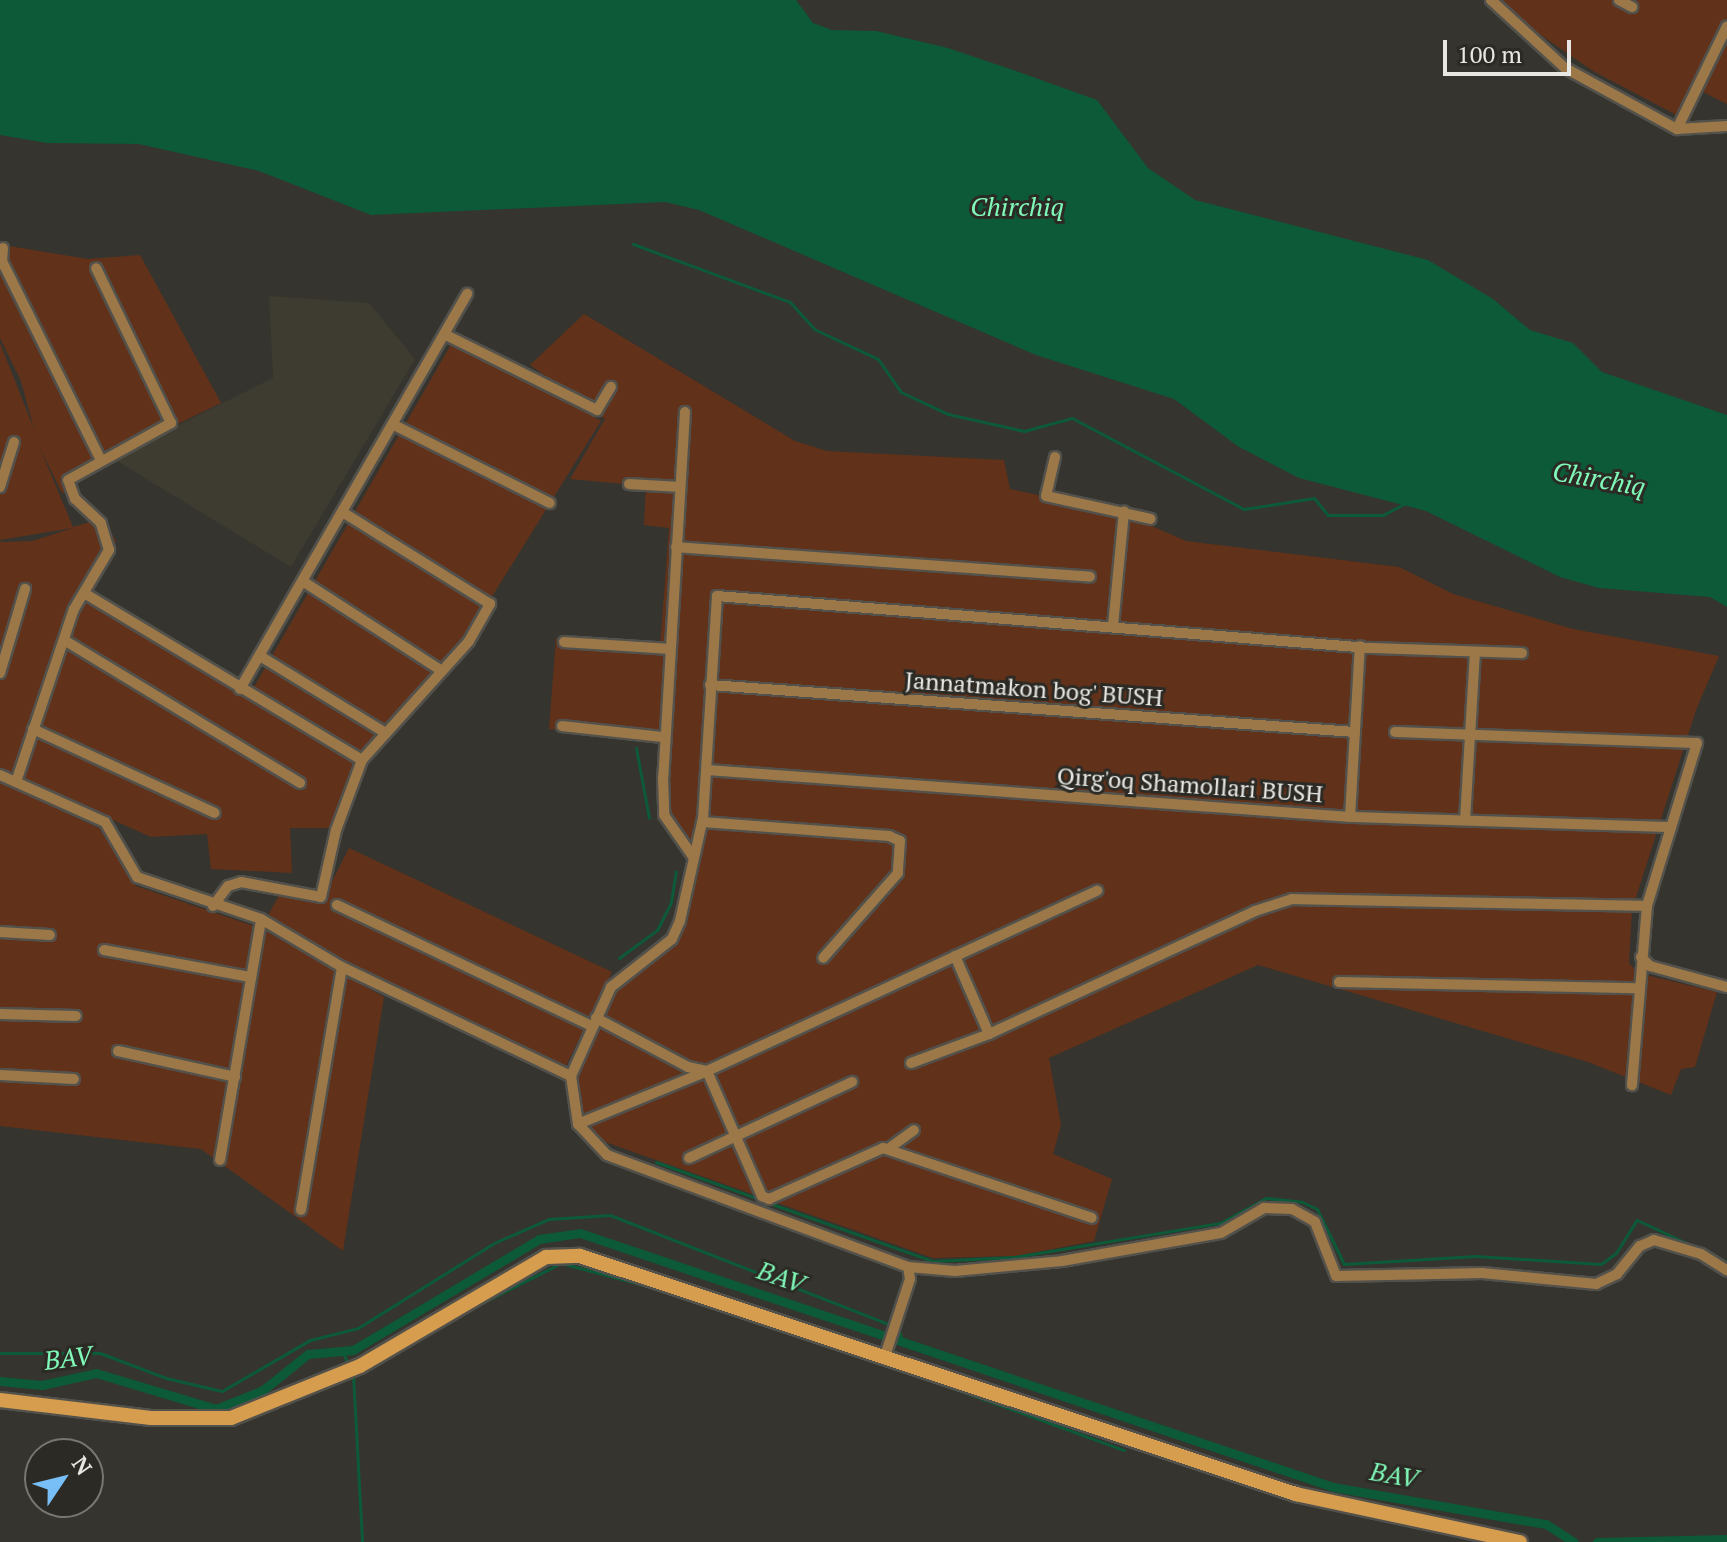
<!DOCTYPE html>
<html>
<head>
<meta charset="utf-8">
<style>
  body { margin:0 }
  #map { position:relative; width:1727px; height:1542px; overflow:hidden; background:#35342e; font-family:"PT Serif",serif }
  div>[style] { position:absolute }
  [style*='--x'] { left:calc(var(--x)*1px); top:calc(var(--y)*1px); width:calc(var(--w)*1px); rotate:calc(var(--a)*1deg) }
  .built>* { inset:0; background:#3e3c30 }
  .green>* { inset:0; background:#62311a }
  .water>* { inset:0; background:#0c5a38 }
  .stream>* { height:3px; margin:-1.5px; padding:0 1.5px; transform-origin:1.5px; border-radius:1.5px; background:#0c5a38 }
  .canal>* { height:9px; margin:-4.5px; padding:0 4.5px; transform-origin:4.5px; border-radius:4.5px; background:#0c5a38 }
  .roads { filter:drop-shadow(2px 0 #52514b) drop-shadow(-2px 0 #52514b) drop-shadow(0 2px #52514b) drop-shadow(0 -2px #52514b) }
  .street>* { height:10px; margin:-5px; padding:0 5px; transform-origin:5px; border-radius:5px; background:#9c7849 }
  .secondary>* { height:14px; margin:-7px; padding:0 7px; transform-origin:7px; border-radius:7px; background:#d79d4e }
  span { translate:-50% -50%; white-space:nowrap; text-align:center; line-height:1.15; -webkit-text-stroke:6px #2b2a24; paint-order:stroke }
  .street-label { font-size:24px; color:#e8e7e3 }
  .water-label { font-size:26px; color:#80fab9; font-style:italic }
  .north { position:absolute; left:24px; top:1438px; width:80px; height:80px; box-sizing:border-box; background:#2b2a24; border:2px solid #777670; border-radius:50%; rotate:55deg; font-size:22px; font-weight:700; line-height:32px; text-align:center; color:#e8e7e3 }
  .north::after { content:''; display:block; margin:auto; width:28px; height:36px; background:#78bff7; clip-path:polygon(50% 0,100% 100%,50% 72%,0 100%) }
  .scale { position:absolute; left:1443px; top:40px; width:128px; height:36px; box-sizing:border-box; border:4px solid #e8e7e3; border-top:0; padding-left:10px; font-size:24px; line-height:28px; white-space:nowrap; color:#e8e7e3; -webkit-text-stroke:6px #2b2a24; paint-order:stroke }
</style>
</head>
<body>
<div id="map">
  <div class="built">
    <div style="clip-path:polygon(269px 296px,369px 303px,415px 359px,291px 567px,112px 458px,273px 378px)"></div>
  </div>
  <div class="green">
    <div style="clip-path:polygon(1502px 0,1727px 0,1727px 104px,1703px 92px,1684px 119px,1593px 71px,1510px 14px)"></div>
    <div style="clip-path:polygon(9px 246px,88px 259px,140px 255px,180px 328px,221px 403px,68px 477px,70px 491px,62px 493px,40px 448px,73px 527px,103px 518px,116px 541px,85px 590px,254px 687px,457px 334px,601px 421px,447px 669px,364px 756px,338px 828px,290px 828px,292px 873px,211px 869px,207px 834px,151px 837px,0 770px,0 542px,32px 541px,73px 528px,0 540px,0 343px,34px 429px,21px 381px,0 338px,0 247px)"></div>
    <div style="clip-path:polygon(584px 314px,795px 441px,827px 451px,1004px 460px,1010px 489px,1122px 513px,1186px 541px,1399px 567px,1453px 594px,1573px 629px,1719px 656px,1696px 710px,1632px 910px,1629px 963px,1638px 973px,1717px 992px,1695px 1067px,1681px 1069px,1671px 1095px,1588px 1062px,1258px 965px,1049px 1058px,1061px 1125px,1053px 1154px,1112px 1179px,1094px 1241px,1016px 1256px,933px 1258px,591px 1137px,581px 1120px,574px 1080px,615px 989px,677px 942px,687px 918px,694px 857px,666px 815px,663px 741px,549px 729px,556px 638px,660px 647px,669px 528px,644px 525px,646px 486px,570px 479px,605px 419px,530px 365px)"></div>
    <div style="clip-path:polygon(0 782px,99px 828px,136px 886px,260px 928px,384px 997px,343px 1251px,201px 1149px,0 1126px)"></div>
    <div style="clip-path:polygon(349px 848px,612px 972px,565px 1068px,334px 959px,267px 917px,286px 883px,324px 897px)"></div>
  </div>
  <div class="water">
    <div style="clip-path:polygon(0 0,796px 0,813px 23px,832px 30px,876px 31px,948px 48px,1013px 70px,1097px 100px,1148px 168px,1195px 200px,1428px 260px,1493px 299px,1530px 330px,1573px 343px,1602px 372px,1727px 415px,1727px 607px,1710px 597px,1599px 588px,1560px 577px,1426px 511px,1299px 478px,1239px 447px,1174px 399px,1036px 355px,699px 210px,665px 202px,371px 215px,259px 171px,139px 144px,47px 143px,0 135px)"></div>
  </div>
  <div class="stream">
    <div style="--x:633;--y:244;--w:167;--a:20.3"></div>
    <div style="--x:790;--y:302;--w:36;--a:48"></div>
    <div style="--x:814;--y:329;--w:71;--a:25.1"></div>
    <div style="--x:878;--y:359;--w:40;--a:55.1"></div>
    <div style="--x:901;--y:392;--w:52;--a:25.1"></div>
    <div style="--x:948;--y:414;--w:78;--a:12.6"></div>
    <div style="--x:1024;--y:431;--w:50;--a:-15.2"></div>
    <div style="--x:1072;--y:418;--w:195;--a:27.9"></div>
    <div style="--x:1244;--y:509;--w:71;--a:-8.9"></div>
    <div style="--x:1314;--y:498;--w:22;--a:51"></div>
    <div style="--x:1328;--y:515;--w:55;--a:0"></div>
    <div style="--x:1383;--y:515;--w:26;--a:-28"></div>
    <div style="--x:636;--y:748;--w:71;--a:79.5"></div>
    <div style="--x:619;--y:958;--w:47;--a:-36.4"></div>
    <div style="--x:657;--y:930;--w:31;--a:-63"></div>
    <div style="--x:671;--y:902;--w:31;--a:-81"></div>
    <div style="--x:656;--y:1162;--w:113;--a:19.7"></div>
    <div style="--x:769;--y:1203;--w:174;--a:19.5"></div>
    <div style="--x:933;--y:1261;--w:81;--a:-2.8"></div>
    <div style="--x:1014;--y:1257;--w:209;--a:-9.4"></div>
    <div style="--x:1220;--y:1223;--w:52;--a:-28.5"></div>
    <div style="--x:1266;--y:1198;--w:36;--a:6"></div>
    <div style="--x:1302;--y:1202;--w:17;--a:25"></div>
    <div style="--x:1317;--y:1209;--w:61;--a:63.9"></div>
    <div style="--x:1344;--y:1264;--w:132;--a:-3.5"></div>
    <div style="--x:1476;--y:1256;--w:125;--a:3.7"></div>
    <div style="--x:1601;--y:1264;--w:19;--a:-36"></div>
    <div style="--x:1616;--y:1253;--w:39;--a:-58"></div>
    <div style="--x:1637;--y:1220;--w:99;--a:25"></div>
    <div style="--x:480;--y:1304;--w:91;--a:-26.8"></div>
    <div style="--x:561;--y:1263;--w:97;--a:14.9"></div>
    <div style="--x:898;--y:1328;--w:13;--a:72"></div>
    <div style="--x:342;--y:1351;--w:14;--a:65"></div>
    <div style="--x:0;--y:1353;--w:100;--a:0"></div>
    <div style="--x:100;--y:1353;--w:71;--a:20.7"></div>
    <div style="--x:166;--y:1378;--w:57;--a:13.1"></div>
    <div style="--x:222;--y:1391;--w:102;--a:-30.1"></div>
    <div style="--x:310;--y:1340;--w:49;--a:-14"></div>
    <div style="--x:358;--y:1328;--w:160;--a:-32"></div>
    <div style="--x:494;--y:1243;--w:60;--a:-23.6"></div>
    <div style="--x:549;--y:1219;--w:61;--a:-3.8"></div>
    <div style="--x:610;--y:1215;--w:302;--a:21.4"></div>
    <div style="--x:353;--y:1374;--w:168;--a:86.9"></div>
    <div style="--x:936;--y:1382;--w:200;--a:19.9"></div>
  </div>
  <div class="canal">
    <div style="--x:0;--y:1381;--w:42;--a:5.4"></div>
    <div style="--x:42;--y:1385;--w:55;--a:-12.5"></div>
    <div style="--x:96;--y:1373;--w:125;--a:16.7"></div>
    <div style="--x:216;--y:1409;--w:51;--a:-22"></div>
    <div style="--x:263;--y:1390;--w:58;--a:-38.7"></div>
    <div style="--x:308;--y:1354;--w:45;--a:-5.1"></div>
    <div style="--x:353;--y:1350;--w:217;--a:-30.8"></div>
    <div style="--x:539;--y:1239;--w:41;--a:-8.3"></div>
    <div style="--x:580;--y:1233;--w:795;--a:18.64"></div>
    <div style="--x:1333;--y:1487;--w:216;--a:9.9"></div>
    <div style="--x:1546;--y:1524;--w:33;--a:33"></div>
    <div style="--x:1597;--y:1542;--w:130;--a:-1.3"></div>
  </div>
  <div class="roads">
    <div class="street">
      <div style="--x:1491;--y:0;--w:100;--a:42.6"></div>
      <div style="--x:1565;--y:68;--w:128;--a:28.6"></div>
      <div style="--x:1677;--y:129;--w:50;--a:-3.4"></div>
      <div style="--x:1619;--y:0;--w:15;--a:28"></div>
      <div style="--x:1677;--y:129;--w:114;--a:-64.1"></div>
      <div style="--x:3;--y:248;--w:13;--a:94"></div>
      <div style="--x:2;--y:261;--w:222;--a:63.6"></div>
      <div style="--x:446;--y:335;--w:169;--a:26.4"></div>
      <div style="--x:597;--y:410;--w:27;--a:-59"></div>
      <div style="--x:685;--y:412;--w:366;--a:93.4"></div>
      <div style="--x:663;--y:777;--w:38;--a:88"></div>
      <div style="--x:664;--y:815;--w:52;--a:55.1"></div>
      <div style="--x:396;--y:426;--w:172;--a:26.6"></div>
      <div style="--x:1055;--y:457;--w:40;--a:103"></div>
      <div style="--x:1046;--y:496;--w:107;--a:12.4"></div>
      <div style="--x:629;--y:484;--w:51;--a:3.4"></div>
      <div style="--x:0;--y:487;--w:47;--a:-72.7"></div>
      <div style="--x:676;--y:547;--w:415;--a:4.1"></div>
      <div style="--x:304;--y:582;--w:164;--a:32.8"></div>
      <div style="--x:84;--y:593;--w:324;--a:31"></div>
      <div style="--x:1113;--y:626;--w:115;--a:-84.5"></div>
      <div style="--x:64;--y:640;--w:276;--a:31.2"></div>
      <div style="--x:564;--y:642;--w:106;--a:3.8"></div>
      <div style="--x:1522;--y:653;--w:152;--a:-178.1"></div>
      <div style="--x:1370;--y:648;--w:655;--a:-175.45"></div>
      <div style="--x:717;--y:596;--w:222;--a:93.6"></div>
      <div style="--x:703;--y:818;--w:106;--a:102.6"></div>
      <div style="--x:680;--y:921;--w:20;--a:114"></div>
      <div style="--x:672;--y:939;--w:78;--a:141.8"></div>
      <div style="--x:611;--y:987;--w:98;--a:114.2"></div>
      <div style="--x:571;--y:1076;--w:49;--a:81.7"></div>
      <div style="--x:578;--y:1124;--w:42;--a:46.9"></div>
      <div style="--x:607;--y:1155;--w:321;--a:20.4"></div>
      <div style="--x:908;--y:1267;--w:47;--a:4.9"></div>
      <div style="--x:955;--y:1271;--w:107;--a:-5.3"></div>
      <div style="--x:1062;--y:1261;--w:161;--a:-10"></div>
      <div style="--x:1221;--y:1233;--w:50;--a:-30.2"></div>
      <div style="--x:1264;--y:1208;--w:28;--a:2"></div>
      <div style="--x:1292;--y:1209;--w:26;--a:29"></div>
      <div style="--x:1315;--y:1222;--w:58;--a:68.7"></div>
      <div style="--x:1336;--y:1276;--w:146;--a:-1.2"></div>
      <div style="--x:1482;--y:1273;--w:115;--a:5.5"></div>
      <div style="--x:1596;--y:1284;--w:23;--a:-25"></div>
      <div style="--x:1617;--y:1274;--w:36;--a:-51"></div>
      <div style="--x:1640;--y:1246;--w:15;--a:-23"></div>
      <div style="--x:1654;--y:1240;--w:49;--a:16.6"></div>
      <div style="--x:1701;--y:1254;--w:31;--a:32"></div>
      <div style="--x:260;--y:656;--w:145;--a:31.5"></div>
      <div style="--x:0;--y:673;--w:88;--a:-73.4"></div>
      <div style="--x:710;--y:685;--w:647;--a:4.17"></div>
      <div style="--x:240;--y:689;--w:456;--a:-60.1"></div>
      <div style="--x:562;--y:726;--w:103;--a:6.2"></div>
      <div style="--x:33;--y:729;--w:200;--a:24.8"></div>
      <div style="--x:1395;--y:732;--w:302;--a:2.1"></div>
      <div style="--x:1697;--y:743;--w:170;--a:107.1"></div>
      <div style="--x:1647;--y:906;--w:180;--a:94.8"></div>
      <div style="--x:707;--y:770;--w:645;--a:4.18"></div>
      <div style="--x:1350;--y:817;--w:321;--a:1.8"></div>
      <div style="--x:0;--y:775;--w:115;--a:24.1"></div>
      <div style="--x:105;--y:822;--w:64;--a:59.8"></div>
      <div style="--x:137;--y:877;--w:131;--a:18.7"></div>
      <div style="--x:261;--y:919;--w:94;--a:30.7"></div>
      <div style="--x:342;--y:967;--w:254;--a:25.5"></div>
      <div style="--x:16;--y:782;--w:182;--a:-71.5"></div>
      <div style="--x:74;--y:609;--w:69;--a:-59.3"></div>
      <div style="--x:109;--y:550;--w:28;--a:-107"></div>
      <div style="--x:101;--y:523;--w:35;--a:-137"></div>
      <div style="--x:75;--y:499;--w:20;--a:-110"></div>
      <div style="--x:68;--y:480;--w:118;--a:-29"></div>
      <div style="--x:171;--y:423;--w:172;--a:-115.8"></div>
      <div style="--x:1350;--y:817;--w:171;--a:-86.7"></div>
      <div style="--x:1465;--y:820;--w:167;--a:-86.6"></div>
      <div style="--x:702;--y:822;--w:188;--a:4.3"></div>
      <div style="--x:889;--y:836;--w:12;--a:24"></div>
      <div style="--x:900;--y:841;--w:32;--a:94"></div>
      <div style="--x:898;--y:873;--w:113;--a:131.4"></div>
      <div style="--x:337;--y:905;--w:282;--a:25.4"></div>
      <div style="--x:213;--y:906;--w:25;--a:-53"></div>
      <div style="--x:228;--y:886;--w:14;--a:-17"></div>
      <div style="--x:241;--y:882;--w:81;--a:10.6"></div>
      <div style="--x:321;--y:897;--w:69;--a:-77.4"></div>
      <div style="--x:336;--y:830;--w:75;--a:-69.6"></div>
      <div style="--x:362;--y:760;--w:160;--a:-48"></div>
      <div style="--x:469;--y:641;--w:43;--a:-60.4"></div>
      <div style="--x:490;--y:604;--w:172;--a:-148.1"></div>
      <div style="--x:0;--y:932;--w:50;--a:3.4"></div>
      <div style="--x:104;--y:950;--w:147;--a:10.5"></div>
      <div style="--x:955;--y:956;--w:85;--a:66.4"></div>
      <div style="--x:1641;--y:957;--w:13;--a:45"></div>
      <div style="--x:1650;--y:966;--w:80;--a:15.3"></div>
      <div style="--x:1339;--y:982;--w:297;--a:1.2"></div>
      <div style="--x:0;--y:1014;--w:76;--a:1.5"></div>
      <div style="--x:596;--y:1018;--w:104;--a:28"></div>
      <div style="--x:688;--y:1067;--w:19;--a:12"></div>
      <div style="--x:707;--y:1071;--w:137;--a:66.3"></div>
      <div style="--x:762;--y:1196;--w:8;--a:23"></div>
      <div style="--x:769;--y:1199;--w:125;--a:-24.1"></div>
      <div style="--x:883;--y:1148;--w:220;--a:18.5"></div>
      <div style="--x:118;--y:1051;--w:120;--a:12.5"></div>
      <div style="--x:911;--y:1063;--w:83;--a:-20.4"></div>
      <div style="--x:989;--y:1034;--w:293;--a:-24.8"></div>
      <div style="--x:1255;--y:911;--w:39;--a:-18"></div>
      <div style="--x:1292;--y:899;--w:355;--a:1.1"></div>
      <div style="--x:0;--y:1075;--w:74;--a:3.1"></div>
      <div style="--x:578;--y:1124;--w:139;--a:-22.3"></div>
      <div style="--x:707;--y:1071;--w:430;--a:-24.8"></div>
      <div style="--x:888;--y:1149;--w:32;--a:-36"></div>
      <div style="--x:689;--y:1158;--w:180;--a:-25"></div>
      <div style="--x:220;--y:1160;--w:244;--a:-80.3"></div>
      <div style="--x:301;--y:1210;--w:246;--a:-80.4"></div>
      <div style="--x:885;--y:1356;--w:81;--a:-72"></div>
      <div style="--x:910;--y:1279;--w:12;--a:-99"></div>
    </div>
    <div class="secondary">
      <div style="--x:0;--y:1400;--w:152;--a:6.8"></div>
      <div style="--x:151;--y:1418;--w:80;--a:0"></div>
      <div style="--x:231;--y:1418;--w:139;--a:-22"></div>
      <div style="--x:360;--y:1366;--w:216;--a:-30.4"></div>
      <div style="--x:546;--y:1257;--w:34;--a:-2"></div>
      <div style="--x:580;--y:1256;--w:755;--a:18.39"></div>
      <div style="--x:1296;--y:1494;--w:229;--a:12.1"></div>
    </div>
  </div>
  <div class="street-label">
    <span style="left:1034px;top:689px;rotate:4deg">Jannatmakon bog' BUSH</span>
    <span style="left:1190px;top:785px;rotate:4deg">Qirg'oq Shamollari BUSH</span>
  </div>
  <div class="water-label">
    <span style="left:1017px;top:207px">Chirchiq</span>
    <span style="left:1599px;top:479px;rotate:10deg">Chirchiq</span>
    <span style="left:781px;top:1277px;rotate:19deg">BAV</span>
    <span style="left:68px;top:1358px;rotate:-7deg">BAV</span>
    <span style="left:1394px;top:1475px;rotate:10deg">BAV</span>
  </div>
  <div class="north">N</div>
  <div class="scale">100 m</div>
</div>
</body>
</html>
